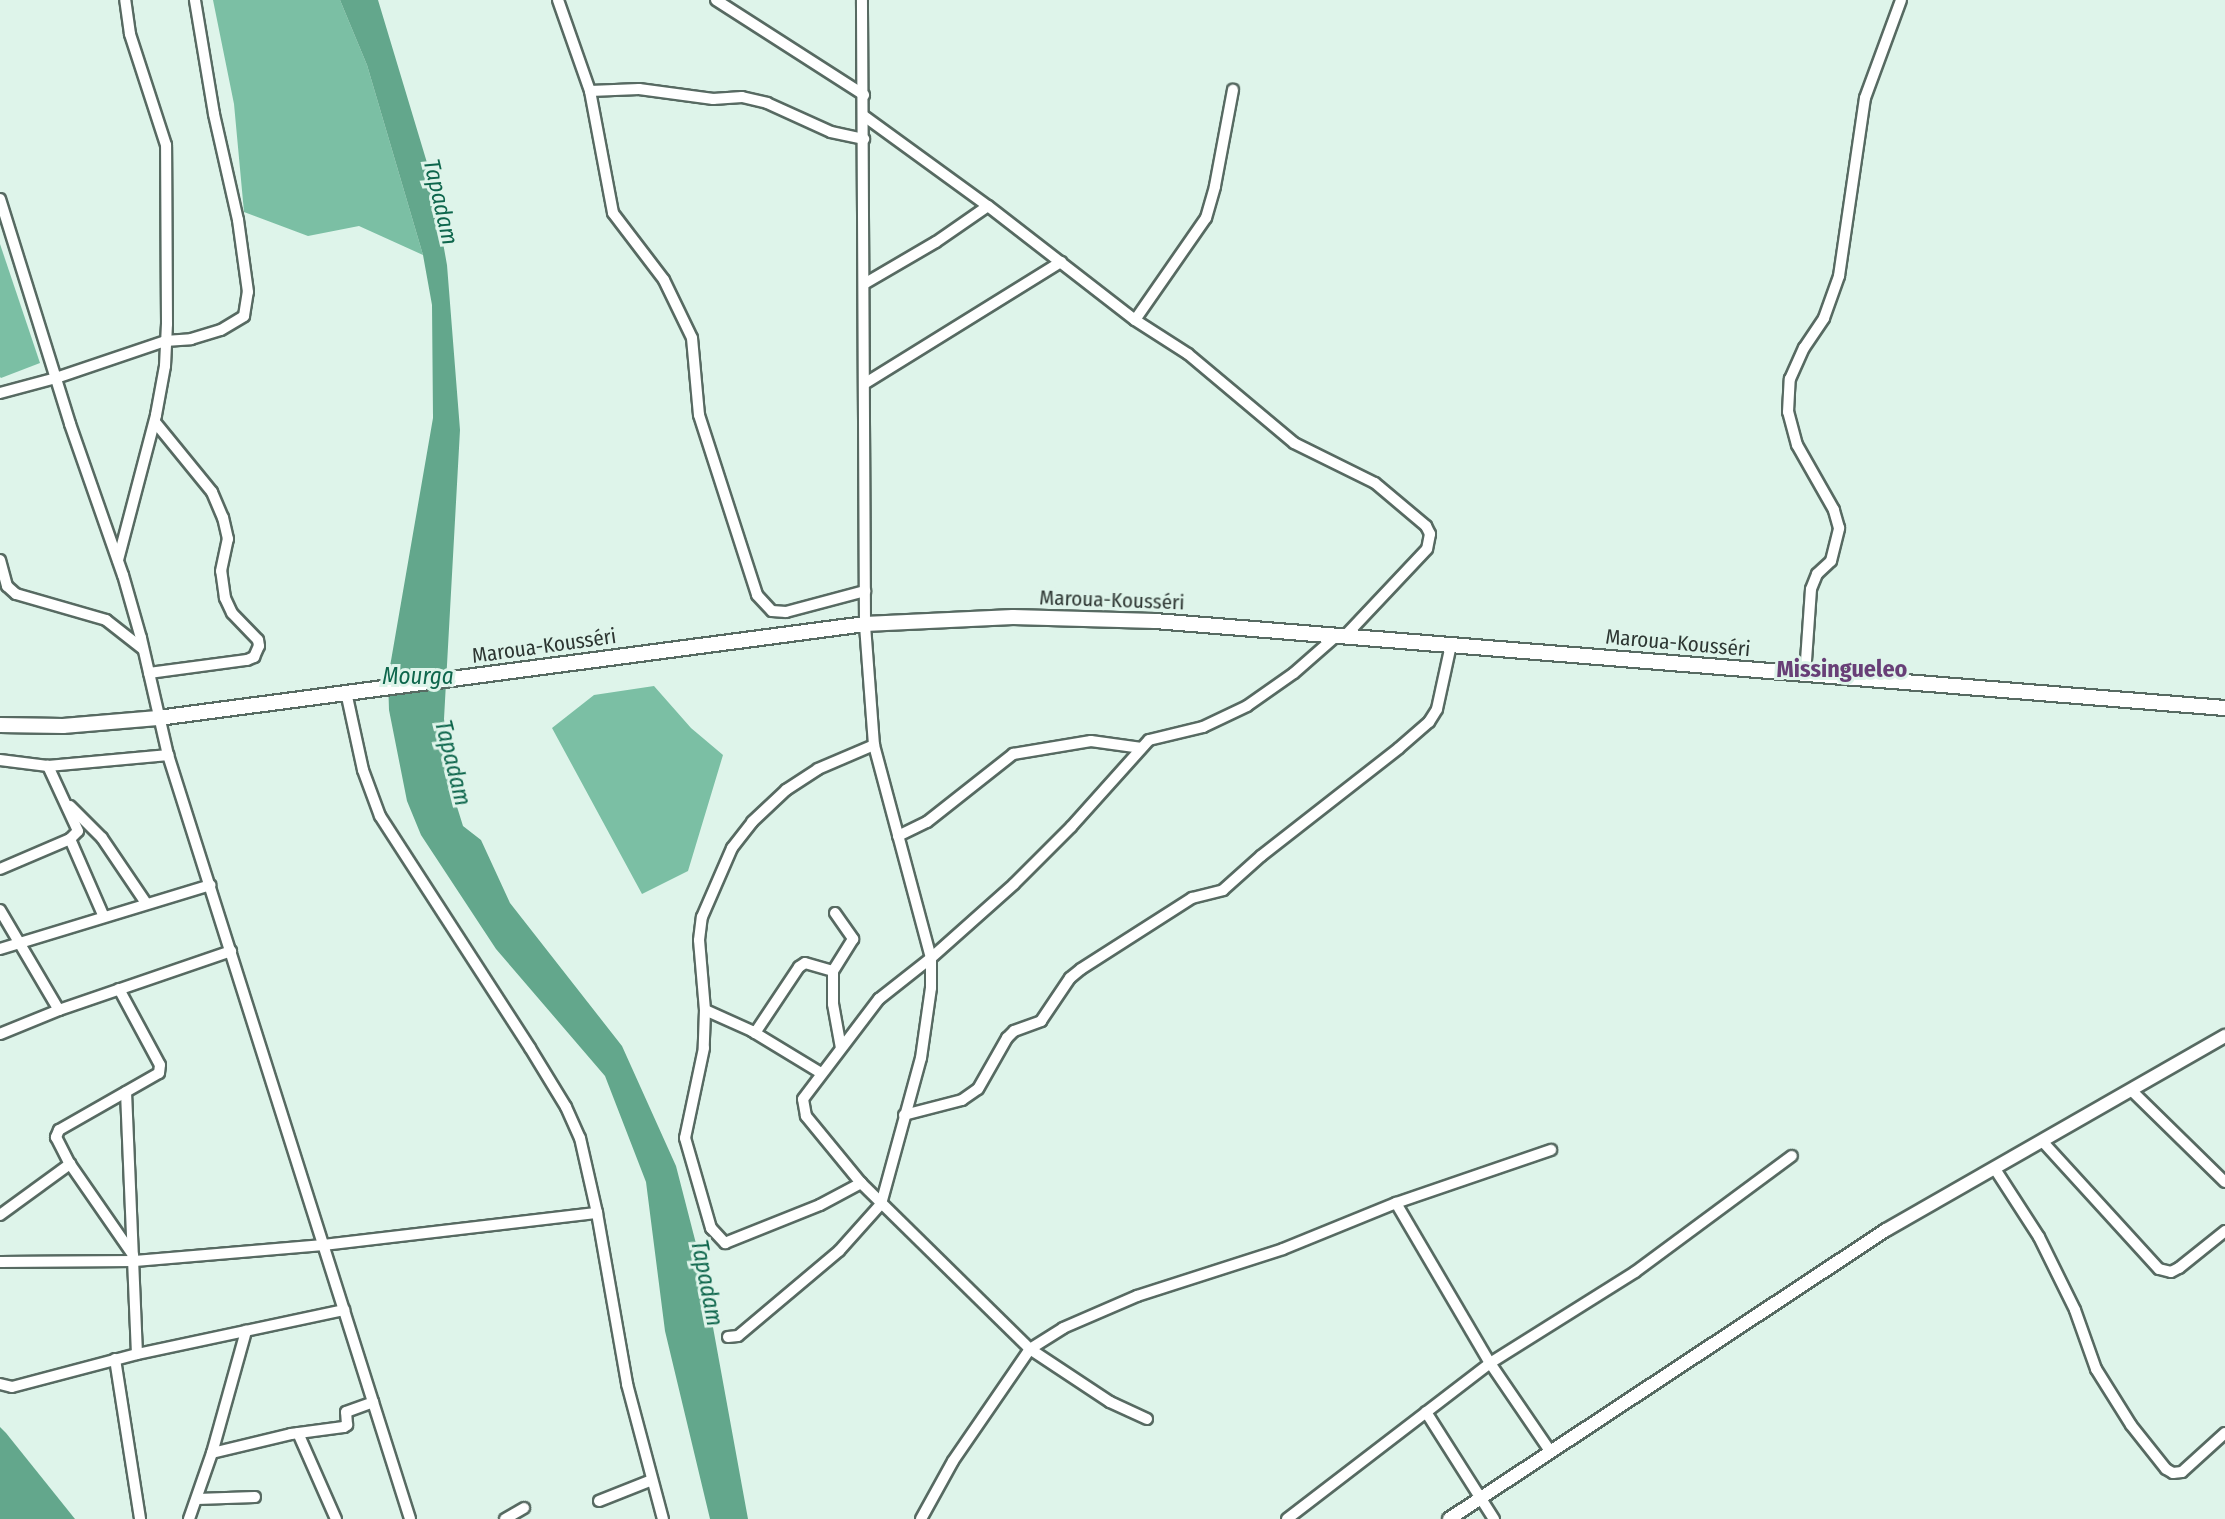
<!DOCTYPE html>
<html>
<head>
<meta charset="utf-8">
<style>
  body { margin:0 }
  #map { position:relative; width:2225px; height:1519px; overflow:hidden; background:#def4ea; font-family:"Fira Sans Condensed",sans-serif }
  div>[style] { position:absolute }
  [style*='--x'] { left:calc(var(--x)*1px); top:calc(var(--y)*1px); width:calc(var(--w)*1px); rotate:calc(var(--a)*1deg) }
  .forest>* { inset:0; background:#7bbfa4 }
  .water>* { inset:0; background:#63a78c }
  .roads { filter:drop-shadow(2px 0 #576a62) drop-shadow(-2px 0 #576a62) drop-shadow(0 2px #576a62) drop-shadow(0 -2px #576a62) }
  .minor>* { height:10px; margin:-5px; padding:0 5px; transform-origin:5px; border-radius:5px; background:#fff }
  .major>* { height:12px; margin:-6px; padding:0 6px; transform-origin:6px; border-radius:6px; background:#fff }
  .highway>* { height:14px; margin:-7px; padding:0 7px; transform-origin:7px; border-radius:7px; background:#fff }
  span { translate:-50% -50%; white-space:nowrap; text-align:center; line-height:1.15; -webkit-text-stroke:6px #def4ea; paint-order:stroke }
  .street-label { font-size:21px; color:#2d3632 }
  .water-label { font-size:23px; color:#0e664c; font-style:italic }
  .quarter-label { font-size:24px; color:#683f77; font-weight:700 }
</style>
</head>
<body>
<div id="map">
  <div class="forest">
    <div style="clip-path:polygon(213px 0,340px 0,367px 65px,423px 255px,359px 226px,308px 236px,244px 212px,234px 104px)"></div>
    <div style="clip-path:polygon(0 244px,40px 363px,1px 378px,0 377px)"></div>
    <div style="clip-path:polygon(654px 686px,691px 728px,723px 755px,688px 871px,642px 894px,552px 728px,594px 695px)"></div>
  </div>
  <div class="water">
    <div style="clip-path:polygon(340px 0,378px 0,431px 176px,447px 265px,460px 430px,444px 719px,453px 794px,463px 826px,481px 840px,510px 903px,622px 1046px,676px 1166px,702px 1267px,748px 1519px,710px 1519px,665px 1331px,646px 1182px,605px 1076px,496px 949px,421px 835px,407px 801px,389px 710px,388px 678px,433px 418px,432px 305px,423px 255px,367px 65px)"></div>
    <div style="clip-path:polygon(0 1427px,6px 1433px,75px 1519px,0 1519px)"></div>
  </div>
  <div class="roads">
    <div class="minor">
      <div style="--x:558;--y:0;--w:96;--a:70.6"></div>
      <div style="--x:590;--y:91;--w:124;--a:79.3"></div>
      <div style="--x:613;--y:213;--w:84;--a:52.7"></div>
      <div style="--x:664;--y:280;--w:64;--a:64.2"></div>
      <div style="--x:692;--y:338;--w:77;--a:84.8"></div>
      <div style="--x:699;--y:415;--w:189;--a:72.1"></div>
      <div style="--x:757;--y:595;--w:22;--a:47"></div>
      <div style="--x:772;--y:611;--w:14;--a:4"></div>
      <div style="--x:786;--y:612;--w:82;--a:-14.9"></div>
      <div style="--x:716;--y:0;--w:176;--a:32.7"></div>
      <div style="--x:590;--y:91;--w:49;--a:-2.3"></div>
      <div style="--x:639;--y:89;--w:75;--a:7.7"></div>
      <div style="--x:713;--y:99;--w:29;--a:-4"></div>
      <div style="--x:742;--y:97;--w:26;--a:13"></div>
      <div style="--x:767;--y:103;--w:70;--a:24.4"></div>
      <div style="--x:831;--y:132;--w:34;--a:12"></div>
      <div style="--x:864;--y:116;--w:153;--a:36"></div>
      <div style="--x:988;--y:206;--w:186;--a:37.8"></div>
      <div style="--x:1135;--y:320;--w:63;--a:32.7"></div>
      <div style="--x:1188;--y:354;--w:138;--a:40"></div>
      <div style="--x:1294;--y:443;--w:90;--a:26.3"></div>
      <div style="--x:1375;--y:483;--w:67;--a:40.1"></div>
      <div style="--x:1426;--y:526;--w:9;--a:63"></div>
      <div style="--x:1430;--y:534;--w:15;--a:101"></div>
      <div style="--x:1427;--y:549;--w:122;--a:133.3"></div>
      <div style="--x:0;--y:199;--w:236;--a:72.7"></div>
      <div style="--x:70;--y:424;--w:160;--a:70.7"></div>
      <div style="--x:123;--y:575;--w:66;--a:74.1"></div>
      <div style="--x:141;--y:638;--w:120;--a:77"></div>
      <div style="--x:168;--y:755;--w:801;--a:72.42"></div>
      <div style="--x:864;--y:284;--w:83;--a:-30.3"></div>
      <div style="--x:936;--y:242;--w:63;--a:-34.7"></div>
      <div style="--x:1135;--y:320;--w:124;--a:-55.2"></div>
      <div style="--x:1206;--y:218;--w:33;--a:-74"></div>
      <div style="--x:1215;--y:186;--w:98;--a:-79.4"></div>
      <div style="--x:864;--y:384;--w:232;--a:-31.8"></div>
      <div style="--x:0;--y:393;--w:58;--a:-15"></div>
      <div style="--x:56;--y:378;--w:115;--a:-18.7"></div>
      <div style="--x:165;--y:341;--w:26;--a:-4"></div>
      <div style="--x:191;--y:339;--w:31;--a:-17"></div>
      <div style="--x:221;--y:330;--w:27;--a:-31"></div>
      <div style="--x:244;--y:316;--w:24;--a:-81"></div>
      <div style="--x:248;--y:292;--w:73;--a:-97.9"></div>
      <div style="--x:238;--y:220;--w:109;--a:-102.8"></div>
      <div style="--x:214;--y:114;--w:116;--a:-99.5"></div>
      <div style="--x:0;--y:560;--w:27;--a:75"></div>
      <div style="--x:7;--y:586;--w:12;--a:42"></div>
      <div style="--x:16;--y:594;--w:94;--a:16.1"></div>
      <div style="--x:106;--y:620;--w:47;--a:38.1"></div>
      <div style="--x:118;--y:560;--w:150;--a:-75.3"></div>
      <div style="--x:156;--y:415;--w:50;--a:-79.6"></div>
      <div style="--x:165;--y:366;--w:42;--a:-87.3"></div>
      <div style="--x:167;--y:324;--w:179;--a:-90.3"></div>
      <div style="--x:166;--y:145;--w:117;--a:-108"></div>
      <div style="--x:130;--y:34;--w:34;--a:-98"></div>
      <div style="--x:149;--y:673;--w:99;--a:-7.6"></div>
      <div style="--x:247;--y:660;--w:8;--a:-23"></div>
      <div style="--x:254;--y:657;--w:12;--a:-66"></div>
      <div style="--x:259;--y:646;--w:6;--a:-99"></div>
      <div style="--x:258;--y:640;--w:37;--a:-134"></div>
      <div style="--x:232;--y:613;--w:17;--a:-115"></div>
      <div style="--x:225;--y:598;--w:27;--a:-98"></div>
      <div style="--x:221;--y:571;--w:33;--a:-78"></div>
      <div style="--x:228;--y:539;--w:22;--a:-103"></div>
      <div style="--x:223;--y:518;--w:28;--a:-113"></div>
      <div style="--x:212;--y:492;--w:90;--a:-129.2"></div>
      <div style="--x:1805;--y:675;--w:86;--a:-86"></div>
      <div style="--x:1811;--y:589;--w:16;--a:-68"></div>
      <div style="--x:1817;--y:574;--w:19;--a:-43"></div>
      <div style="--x:1831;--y:561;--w:34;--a:-76"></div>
      <div style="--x:1839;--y:528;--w:19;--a:-106"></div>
      <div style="--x:1834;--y:510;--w:75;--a:-119.6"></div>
      <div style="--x:1797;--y:445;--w:34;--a:-105"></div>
      <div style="--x:1788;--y:412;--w:33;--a:-87"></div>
      <div style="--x:1790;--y:379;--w:34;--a:-66"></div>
      <div style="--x:1804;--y:348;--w:36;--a:-56"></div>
      <div style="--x:1824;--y:318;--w:45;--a:-70.3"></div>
      <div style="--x:1839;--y:276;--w:180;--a:-81.7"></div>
      <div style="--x:1865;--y:98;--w:104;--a:-69.8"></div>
      <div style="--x:346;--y:692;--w:80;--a:77.7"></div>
      <div style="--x:363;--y:770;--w:49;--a:69.7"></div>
      <div style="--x:380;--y:816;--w:276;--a:57.1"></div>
      <div style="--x:530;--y:1048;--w:69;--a:58.6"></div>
      <div style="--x:566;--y:1107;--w:34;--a:66"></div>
      <div style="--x:580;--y:1138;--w:77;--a:77.2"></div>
      <div style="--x:597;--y:1213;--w:174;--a:80"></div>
      <div style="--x:627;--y:1384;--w:140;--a:75.1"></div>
      <div style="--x:0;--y:760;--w:48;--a:7.1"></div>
      <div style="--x:48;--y:766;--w:121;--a:-5.2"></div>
      <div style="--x:70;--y:806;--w:45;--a:45"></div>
      <div style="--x:102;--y:838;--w:78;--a:55.9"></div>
      <div style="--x:898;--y:836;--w:32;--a:-26"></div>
      <div style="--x:927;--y:822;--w:110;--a:-38.3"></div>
      <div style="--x:1013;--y:754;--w:79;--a:-9.5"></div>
      <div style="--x:1091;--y:741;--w:51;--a:7.8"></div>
      <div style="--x:70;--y:839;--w:83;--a:66.5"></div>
      <div style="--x:0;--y:869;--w:76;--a:-23.2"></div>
      <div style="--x:70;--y:839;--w:11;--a:-45"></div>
      <div style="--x:78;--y:831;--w:72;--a:-114.8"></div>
      <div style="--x:0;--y:910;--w:116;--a:59.5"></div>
      <div style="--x:835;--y:913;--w:32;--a:55"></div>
      <div style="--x:853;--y:939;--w:38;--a:122"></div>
      <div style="--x:833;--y:971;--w:33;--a:90"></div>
      <div style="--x:833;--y:1004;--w:45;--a:79.7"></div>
      <div style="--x:0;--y:949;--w:220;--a:-16.9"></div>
      <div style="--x:119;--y:989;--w:86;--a:61.7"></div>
      <div style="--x:160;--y:1065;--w:8;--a:97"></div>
      <div style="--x:159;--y:1073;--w:115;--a:150.3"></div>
      <div style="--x:59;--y:1130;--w:8;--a:113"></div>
      <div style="--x:56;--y:1137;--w:30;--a:63"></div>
      <div style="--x:70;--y:1164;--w:111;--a:55.3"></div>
      <div style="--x:705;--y:1010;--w:70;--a:-94.9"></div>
      <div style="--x:699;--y:940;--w:23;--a:-83"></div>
      <div style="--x:702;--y:917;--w:75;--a:-66.5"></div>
      <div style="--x:732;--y:848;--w:33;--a:-52"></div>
      <div style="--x:752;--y:822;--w:47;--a:-43.3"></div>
      <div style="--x:786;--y:790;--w:38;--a:-33"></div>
      <div style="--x:818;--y:769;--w:61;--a:-23.2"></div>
      <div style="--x:755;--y:1033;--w:79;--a:-56.3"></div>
      <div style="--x:799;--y:967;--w:7;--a:-34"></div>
      <div style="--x:805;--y:963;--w:29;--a:16"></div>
      <div style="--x:0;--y:1034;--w:64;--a:-22.1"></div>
      <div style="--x:59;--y:1010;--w:182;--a:-18.9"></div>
      <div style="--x:821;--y:1073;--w:81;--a:-148.7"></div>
      <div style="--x:752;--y:1031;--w:51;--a:-155.9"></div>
      <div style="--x:705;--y:1010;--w:38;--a:92"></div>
      <div style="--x:704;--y:1048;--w:92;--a:101.9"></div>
      <div style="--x:685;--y:1138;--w:94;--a:73.9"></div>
      <div style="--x:711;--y:1228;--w:21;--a:47"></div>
      <div style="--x:725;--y:1243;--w:102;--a:-21.8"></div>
      <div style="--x:820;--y:1205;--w:47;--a:-28.2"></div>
      <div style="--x:2132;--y:1091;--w:130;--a:44.4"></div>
      <div style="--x:126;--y:1092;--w:262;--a:87.6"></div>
      <div style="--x:904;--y:1115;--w:60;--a:-14.5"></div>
      <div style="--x:962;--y:1100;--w:19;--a:-35"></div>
      <div style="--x:978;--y:1089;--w:59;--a:-60.4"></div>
      <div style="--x:1007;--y:1038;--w:10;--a:-45"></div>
      <div style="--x:1014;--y:1031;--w:29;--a:-20"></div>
      <div style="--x:1041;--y:1021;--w:52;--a:-56"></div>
      <div style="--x:1070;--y:978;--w:14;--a:-39"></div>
      <div style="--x:1081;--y:969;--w:132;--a:-32.6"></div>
      <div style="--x:1192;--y:898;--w:32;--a:-14"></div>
      <div style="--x:1223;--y:890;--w:51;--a:-41.8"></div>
      <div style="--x:1261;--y:856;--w:175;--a:-38"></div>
      <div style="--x:1399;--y:748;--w:40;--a:-41"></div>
      <div style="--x:1429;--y:722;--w:15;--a:-58"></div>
      <div style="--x:1437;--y:709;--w:66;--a:-77.7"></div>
      <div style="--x:2043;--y:1142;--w:172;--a:47.6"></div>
      <div style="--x:2159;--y:1269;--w:12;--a:14"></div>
      <div style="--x:2171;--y:1272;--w:9;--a:-27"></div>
      <div style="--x:2179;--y:1268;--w:59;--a:-38.8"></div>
      <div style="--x:1995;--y:1169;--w:81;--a:57.1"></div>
      <div style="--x:2039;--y:1237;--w:81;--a:63.7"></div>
      <div style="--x:2075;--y:1310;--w:63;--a:70.4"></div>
      <div style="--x:2096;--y:1369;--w:66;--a:58"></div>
      <div style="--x:2131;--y:1425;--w:56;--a:51.5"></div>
      <div style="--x:2166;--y:1469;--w:8;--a:30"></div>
      <div style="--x:2173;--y:1473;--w:9;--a:-6"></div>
      <div style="--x:2182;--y:1472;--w:58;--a:-42.2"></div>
      <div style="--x:1396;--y:1203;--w:186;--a:59.6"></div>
      <div style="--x:1490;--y:1363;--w:107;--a:55.7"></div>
      <div style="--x:0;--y:1215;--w:87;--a:-36.1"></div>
      <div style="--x:0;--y:1262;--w:134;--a:-0.4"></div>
      <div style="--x:134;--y:1261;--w:191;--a:-4.8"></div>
      <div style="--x:324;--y:1245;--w:275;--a:-6.7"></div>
      <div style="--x:728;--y:1337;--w:10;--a:-6"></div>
      <div style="--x:738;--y:1336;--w:132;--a:-40.1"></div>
      <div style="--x:839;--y:1251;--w:63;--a:-48.2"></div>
      <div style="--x:881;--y:1204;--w:151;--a:-74.7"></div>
      <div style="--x:921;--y:1058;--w:71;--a:-81.9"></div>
      <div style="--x:931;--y:988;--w:30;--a:-90"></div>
      <div style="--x:931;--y:958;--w:220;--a:-105"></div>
      <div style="--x:874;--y:745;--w:121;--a:-94.3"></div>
      <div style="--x:865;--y:624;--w:624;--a:-90.28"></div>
      <div style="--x:115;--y:1359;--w:162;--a:81.1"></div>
      <div style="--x:0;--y:1384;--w:12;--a:14"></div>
      <div style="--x:12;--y:1387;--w:129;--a:-14.8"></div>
      <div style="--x:137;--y:1354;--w:212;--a:-12"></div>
      <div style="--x:1426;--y:1412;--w:127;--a:57.6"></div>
      <div style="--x:1147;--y:1419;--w:41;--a:-155.3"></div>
      <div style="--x:1110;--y:1402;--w:96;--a:-146.5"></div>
      <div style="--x:1030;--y:1349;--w:237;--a:-135.5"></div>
      <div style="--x:861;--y:1183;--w:87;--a:-129.4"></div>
      <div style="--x:806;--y:1116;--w:17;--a:-100"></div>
      <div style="--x:803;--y:1099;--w:126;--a:-52.8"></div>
      <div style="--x:879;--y:999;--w:66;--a:-38.3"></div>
      <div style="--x:931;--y:958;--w:111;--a:-41.7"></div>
      <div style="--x:1014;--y:884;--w:81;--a:-45"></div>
      <div style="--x:1071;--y:827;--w:117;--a:-48.1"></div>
      <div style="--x:1149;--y:740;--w:56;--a:-13.5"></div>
      <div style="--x:1203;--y:727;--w:49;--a:-25.5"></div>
      <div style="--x:1247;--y:706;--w:57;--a:-35.1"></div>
      <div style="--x:1294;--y:673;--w:55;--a:-41.3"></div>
      <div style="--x:298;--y:1433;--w:94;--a:66.2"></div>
      <div style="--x:212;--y:1453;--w:81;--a:-13.5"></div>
      <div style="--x:291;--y:1434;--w:53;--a:-7.5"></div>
      <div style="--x:344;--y:1427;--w:4;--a:-34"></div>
      <div style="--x:347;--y:1425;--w:13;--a:-94"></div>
      <div style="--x:346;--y:1412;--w:29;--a:-20"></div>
      <div style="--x:197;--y:1499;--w:58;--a:-2"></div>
      <div style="--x:599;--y:1501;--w:57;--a:-21.6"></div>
      <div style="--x:189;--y:1519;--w:70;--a:-70.8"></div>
      <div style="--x:212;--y:1453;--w:127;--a:-74.4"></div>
      <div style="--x:505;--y:1519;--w:22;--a:-30"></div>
      <div style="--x:921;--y:1519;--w:66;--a:-61.1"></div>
      <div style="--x:953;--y:1461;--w:136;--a:-55.5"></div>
      <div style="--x:1030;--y:1349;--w:39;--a:-32"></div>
      <div style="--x:1063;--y:1328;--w:81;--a:-23.4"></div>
      <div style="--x:1137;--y:1296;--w:153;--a:-17.8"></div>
      <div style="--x:1283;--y:1249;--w:122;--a:-22.2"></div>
      <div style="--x:1396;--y:1203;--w:164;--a:-18.9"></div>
      <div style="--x:1287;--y:1519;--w:256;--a:-37.5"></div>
      <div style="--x:1490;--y:1363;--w:171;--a:-32.1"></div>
      <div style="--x:1635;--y:1272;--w:195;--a:-36.5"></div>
    </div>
    <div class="major">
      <div style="--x:1449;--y:1519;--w:524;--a:-33.48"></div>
      <div style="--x:1886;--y:1230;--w:391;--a:-29.8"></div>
    </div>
    <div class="highway">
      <div style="--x:0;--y:725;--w:63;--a:0.9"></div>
      <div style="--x:63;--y:726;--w:95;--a:-4.8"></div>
      <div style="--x:158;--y:718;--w:713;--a:-7.57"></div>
      <div style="--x:865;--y:624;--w:148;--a:-2.7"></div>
      <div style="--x:1013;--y:617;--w:142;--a:1.6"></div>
      <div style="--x:1155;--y:621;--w:1074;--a:4.65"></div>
    </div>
  </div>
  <div class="street-label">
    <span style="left:1112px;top:600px;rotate:2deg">Maroua-Kousséri</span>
    <span style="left:1678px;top:643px;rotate:5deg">Maroua-Kousséri</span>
    <span style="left:544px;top:646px;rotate:-8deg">Maroua-Kousséri</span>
  </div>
  <div class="water-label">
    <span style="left:441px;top:202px;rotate:77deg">Tapadam</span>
    <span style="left:418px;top:676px">Mourga</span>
    <span style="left:453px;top:763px;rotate:76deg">Tapadam</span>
    <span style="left:707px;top:1283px;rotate:79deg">Tapadam</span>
  </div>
  <div class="quarter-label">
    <span style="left:1842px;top:670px">Missingueleo</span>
  </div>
</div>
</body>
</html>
